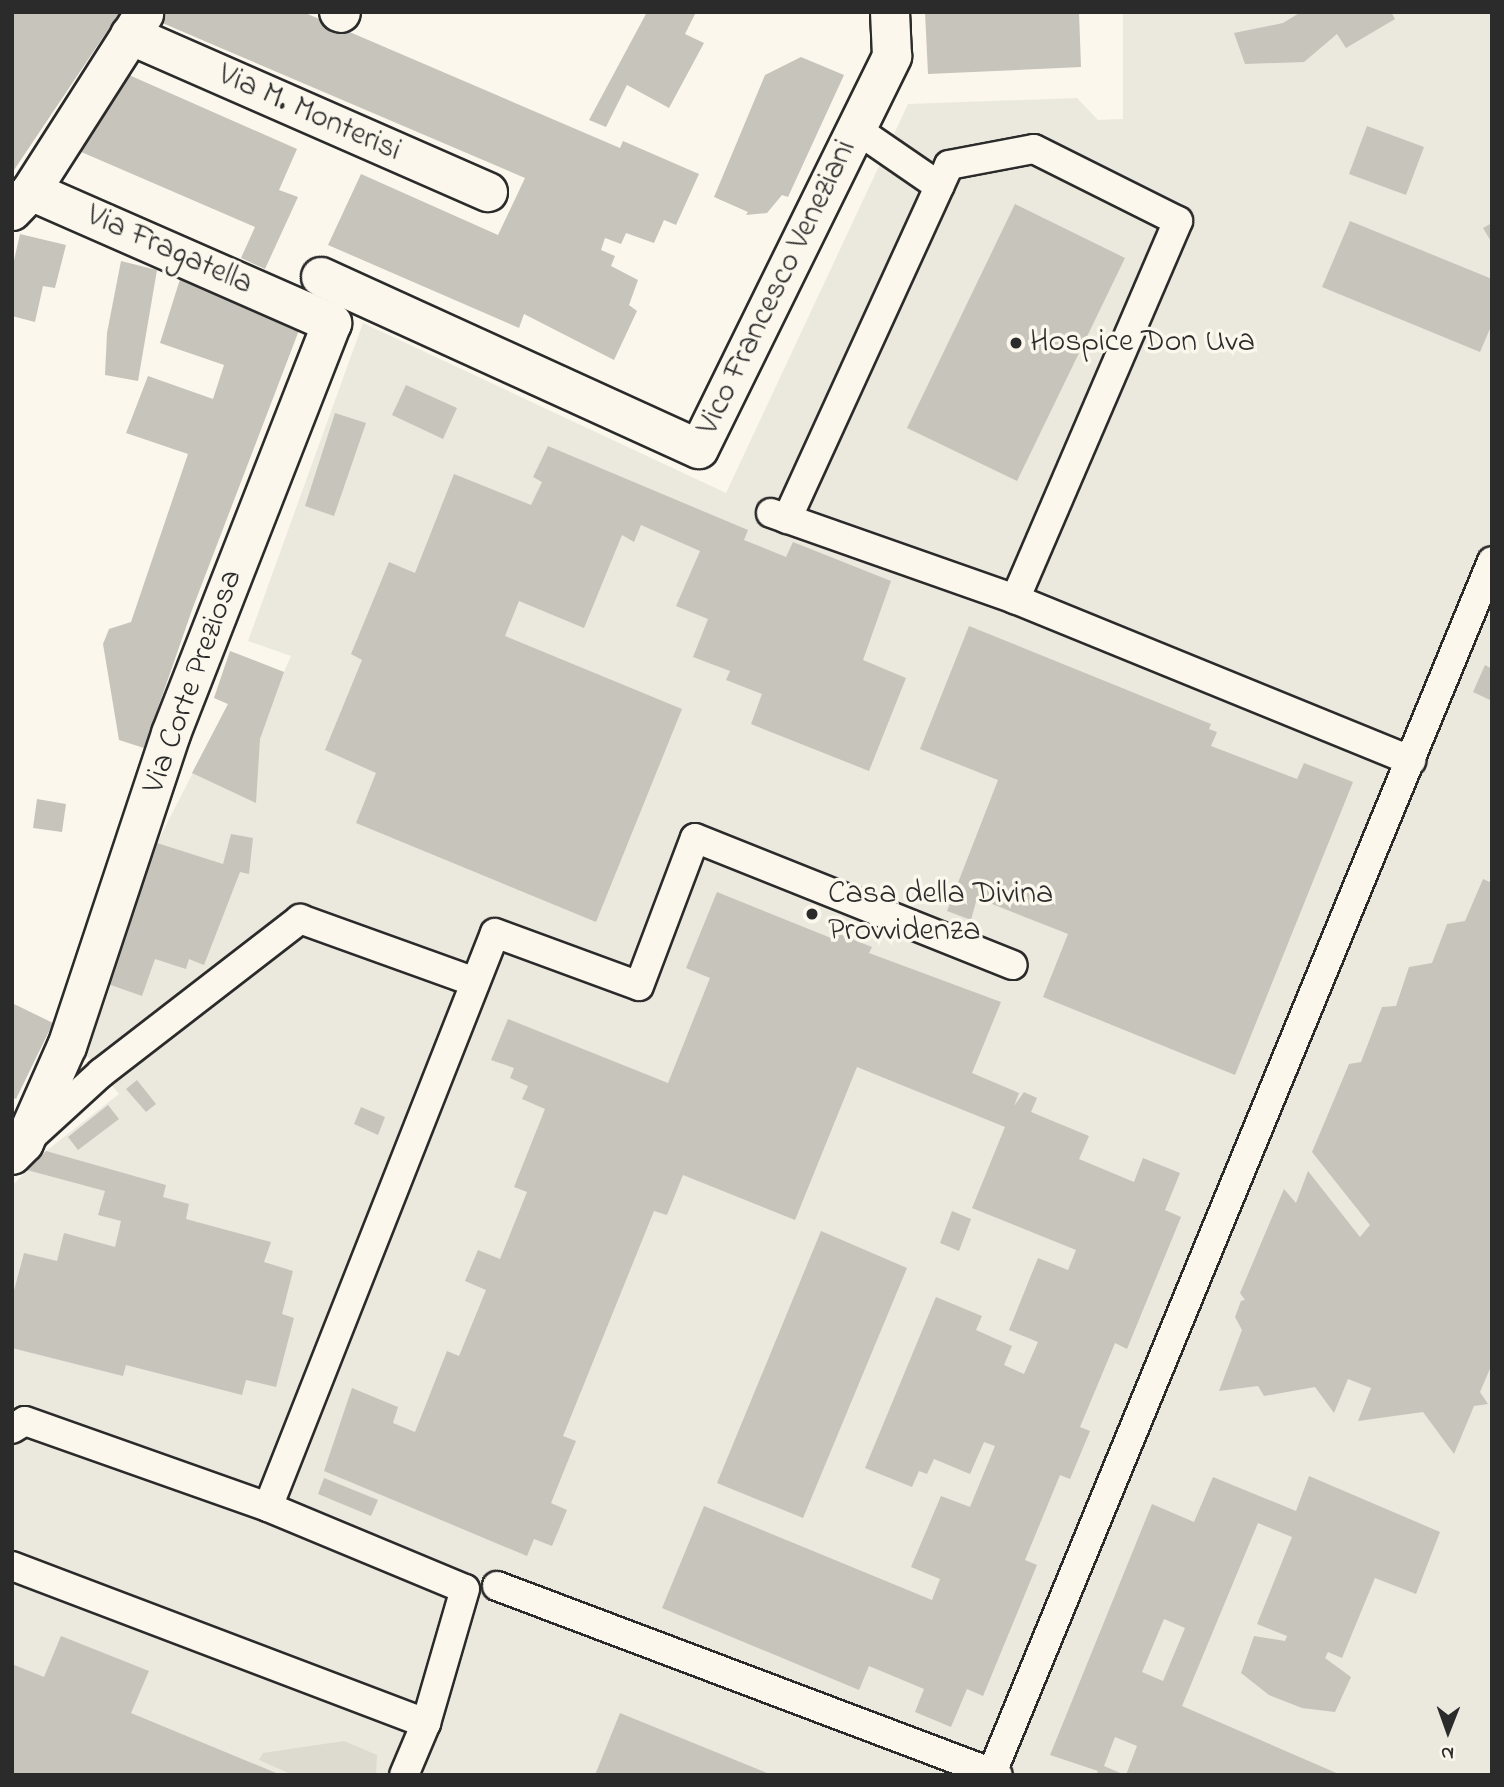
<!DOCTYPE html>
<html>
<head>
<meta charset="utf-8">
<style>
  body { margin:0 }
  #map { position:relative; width:1504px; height:1787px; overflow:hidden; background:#fbf7ec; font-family:"Indie Flower",sans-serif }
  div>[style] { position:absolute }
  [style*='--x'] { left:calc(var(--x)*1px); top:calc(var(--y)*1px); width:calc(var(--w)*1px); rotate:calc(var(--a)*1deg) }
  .built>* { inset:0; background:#ebe8de }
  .green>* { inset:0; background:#dddad0 }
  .building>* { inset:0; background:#c7c4bc }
  .roads { filter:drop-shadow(2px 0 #2b2b2b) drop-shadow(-2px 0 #2b2b2b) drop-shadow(0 2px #2b2b2b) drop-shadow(0 -2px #2b2b2b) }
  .service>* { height:28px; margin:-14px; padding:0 14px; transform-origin:14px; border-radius:14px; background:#fbf7ec }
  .minor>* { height:38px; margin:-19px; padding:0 19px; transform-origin:19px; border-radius:19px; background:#fbf7ec }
  .dots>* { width:19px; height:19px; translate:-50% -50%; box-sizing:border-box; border:4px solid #fbf7ec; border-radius:50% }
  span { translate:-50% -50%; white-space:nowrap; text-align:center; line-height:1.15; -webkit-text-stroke:7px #fbf7ec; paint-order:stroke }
  .street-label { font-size:32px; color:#2b2b2b }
  .poi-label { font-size:32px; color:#2b2b2b }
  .left { translate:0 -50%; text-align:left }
  .frame { position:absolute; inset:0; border:14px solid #2b2b2b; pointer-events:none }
  .north { position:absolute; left:1413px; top:1696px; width:70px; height:70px; -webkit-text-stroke:5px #fbf7ec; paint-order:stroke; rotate:181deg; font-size:19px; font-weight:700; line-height:28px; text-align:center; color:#2b2b2b }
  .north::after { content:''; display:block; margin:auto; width:24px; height:32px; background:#2b2b2b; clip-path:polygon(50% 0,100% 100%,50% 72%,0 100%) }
</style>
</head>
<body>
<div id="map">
  <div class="built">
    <div style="clip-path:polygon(1123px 12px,1492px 12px,1492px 1775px,12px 1775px,12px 1186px,46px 1151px,119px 1094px,84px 1052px,157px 843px,228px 704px,214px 698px,230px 651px,284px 672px,291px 656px,248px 641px,363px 323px,726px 493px,908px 104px,1077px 98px,1098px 120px,1123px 119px)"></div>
  </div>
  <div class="green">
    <div style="clip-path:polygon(344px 1741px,377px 1755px,376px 1775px,293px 1775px,259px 1760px,263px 1753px)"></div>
  </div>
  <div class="building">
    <div style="clip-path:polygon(12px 12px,120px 12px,12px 173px)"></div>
    <div style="clip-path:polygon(166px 12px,303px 12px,620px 148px,623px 141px,699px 174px,676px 225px,664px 220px,654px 243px,626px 233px,621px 244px,605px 238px,601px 250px,615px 256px,611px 266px,638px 280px,629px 305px,637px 311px,614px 360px,524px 314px,519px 328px,328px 245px,361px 174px,498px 235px,525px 178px,160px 22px)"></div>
    <div style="clip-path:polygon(647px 12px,696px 12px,685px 34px,704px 43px,669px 108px,627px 85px,606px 127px,589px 120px)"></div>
    <div style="clip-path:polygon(925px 12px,1079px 12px,1081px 67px,928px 74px)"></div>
    <div style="clip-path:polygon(1301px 12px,1391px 12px,1395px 19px,1346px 48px,1337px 34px,1304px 62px,1245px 64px,1234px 33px,1283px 23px)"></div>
    <div style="clip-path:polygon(801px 57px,844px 75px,788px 197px,782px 195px,767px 213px,746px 215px,748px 212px,714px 197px,765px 75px)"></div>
    <div style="clip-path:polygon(129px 75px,297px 149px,279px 190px,298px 197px,265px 269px,241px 258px,255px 227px,79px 151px)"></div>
    <div style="clip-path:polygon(1367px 126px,1424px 147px,1406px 195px,1349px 174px)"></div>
    <div style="clip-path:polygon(1015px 204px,1125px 258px,1017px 481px,907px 428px)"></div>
    <div style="clip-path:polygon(1350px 221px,1492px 279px,1492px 324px,1480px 352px,1322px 287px)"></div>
    <div style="clip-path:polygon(1492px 223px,1492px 243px,1483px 228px)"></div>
    <div style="clip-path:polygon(20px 234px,66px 245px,55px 288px,43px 286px,35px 322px,12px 316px,12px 269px)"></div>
    <div style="clip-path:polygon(121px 261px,157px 270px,138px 381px,105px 375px,107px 333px)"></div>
    <div style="clip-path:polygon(181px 276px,301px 325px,192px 610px,144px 748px,119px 740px,103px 644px,109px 629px,131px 622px,188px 454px,126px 433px,148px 376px,213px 399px,224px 365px,160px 343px)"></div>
    <div style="clip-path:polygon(406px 385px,457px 408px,443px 439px,392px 415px)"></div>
    <div style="clip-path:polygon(335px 413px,366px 423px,334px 516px,305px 506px)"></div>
    <div style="clip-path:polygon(548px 446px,748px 530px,744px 540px,786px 557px,793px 542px,891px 581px,863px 660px,906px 678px,869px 771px,751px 724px,762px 694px,726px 680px,730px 671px,693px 657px,708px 619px,676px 606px,700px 551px,641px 525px,634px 542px,622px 535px,584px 628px,519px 601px,505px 636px,682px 709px,596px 922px,356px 823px,376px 773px,325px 750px,362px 660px,351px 654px,389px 562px,415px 573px,454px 474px,531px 505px,542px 482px,533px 477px)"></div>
    <div style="clip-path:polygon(969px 626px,1211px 724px,1209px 729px,1217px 732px,1211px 746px,1297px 779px,1304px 763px,1353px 782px,1235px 1075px,1043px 997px,1068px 934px,977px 898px,971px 920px,947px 911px,998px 780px,920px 749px)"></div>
    <div style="clip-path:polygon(230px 651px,284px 672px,260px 739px,256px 803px,192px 773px,228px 704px,214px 698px)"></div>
    <div style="clip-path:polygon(1485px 665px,1492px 669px,1492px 701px,1473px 692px)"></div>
    <div style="clip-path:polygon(37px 799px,66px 804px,62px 832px,33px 828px)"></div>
    <div style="clip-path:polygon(231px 834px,253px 838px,249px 874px,240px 872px,204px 965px,189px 959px,186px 969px,155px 959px,142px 996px,108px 984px,157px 843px,223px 864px)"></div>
    <div style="clip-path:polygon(1483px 879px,1492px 883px,1492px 1364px,1480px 1392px,1488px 1404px,1474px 1406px,1454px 1454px,1423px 1412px,1358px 1421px,1371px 1388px,1348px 1379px,1334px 1413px,1315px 1387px,1264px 1396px,1258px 1386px,1219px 1391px,1242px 1330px,1235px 1317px,1241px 1301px,1245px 1300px,1240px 1293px,1284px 1189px,1296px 1203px,1308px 1171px,1360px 1237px,1370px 1225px,1312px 1152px,1349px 1064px,1361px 1062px,1382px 1007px,1396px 1006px,1409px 967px,1432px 963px,1447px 924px,1465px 921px)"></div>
    <div style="clip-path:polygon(717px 892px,831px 938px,834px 932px,872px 947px,869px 953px,1001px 1002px,972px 1073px,1019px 1093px,1014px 1106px,1024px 1092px,1037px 1098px,1031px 1112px,1089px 1136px,1079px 1159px,1134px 1182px,1143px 1158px,1180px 1173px,1165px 1210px,1181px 1217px,1127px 1349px,1115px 1343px,1080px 1427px,1090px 1431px,1070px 1479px,1060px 1475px,1025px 1560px,1037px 1565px,983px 1696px,967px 1689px,951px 1727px,915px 1712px,924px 1689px,869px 1666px,859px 1690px,662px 1608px,704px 1506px,932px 1600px,940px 1579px,911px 1567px,941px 1496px,970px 1507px,995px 1446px,984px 1442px,970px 1474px,934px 1459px,927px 1474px,919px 1471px,912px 1487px,865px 1468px,936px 1297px,982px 1316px,976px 1330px,1012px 1346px,1004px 1365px,1024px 1374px,1038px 1342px,1009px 1330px,1038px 1258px,1068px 1270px,1076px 1250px,972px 1208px,1005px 1127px,857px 1067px,795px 1220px,683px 1175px,667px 1215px,654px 1211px,563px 1436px,576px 1441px,551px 1503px,567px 1510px,552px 1546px,534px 1539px,527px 1556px,324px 1471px,352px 1388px,398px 1407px,393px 1423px,415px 1432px,447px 1351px,459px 1356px,486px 1290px,465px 1281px,478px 1250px,500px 1259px,527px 1192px,514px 1187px,545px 1109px,522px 1099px,528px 1086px,510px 1078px,514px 1068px,491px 1060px,508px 1019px,668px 1083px,710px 978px,686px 968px)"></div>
    <div style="clip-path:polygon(12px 1003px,53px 1023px,16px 1099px,12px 1097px)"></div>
    <div style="clip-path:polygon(137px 1080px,156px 1104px,146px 1112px,126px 1089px)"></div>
    <div style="clip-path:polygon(108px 1105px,119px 1119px,78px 1150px,68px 1137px)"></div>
    <div style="clip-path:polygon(361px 1107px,385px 1117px,378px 1135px,354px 1124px)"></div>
    <div style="clip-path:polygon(46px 1151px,166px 1185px,163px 1197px,189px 1204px,186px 1219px,271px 1242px,264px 1262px,293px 1271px,282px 1314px,294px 1318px,276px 1387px,246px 1380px,242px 1395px,126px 1365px,123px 1376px,12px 1348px,12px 1298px,24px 1253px,57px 1261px,64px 1233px,115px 1247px,121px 1221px,98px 1215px,105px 1191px,27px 1170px)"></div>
    <div style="clip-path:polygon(952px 1211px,971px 1219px,959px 1251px,940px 1243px)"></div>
    <div style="clip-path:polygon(821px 1231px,907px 1268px,803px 1518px,717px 1483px)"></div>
    <div style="clip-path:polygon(evenodd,1309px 1476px,1440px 1532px,1416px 1594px,1375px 1578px,1342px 1658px,1328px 1652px,1325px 1658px,1351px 1677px,1335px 1712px,1302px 1708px,1269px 1695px,1241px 1673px,1254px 1636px,1285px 1641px,1287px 1636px,1257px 1624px,1292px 1537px,1258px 1523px,1182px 1706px,1341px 1775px,1126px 1775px,1137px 1746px,1115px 1737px,1104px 1766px,1125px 1775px,1096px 1775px,1098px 1771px,1050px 1755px,1152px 1504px,1194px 1522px,1213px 1477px,1296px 1511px,1309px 1476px,1164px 1619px,1185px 1628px,1163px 1681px,1142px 1672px,1164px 1619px)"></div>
    <div style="clip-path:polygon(324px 1478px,378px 1500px,371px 1516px,318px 1494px)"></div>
    <div style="clip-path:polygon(61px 1636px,149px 1671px,131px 1713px,281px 1775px,12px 1775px,12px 1664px,44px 1677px)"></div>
    <div style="clip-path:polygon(620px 1713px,772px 1775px,595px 1775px)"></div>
  </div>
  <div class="roads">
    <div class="service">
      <div style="--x:856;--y:129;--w:101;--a:34.5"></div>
      <div style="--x:771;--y:513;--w:259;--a:19.4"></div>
      <div style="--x:1015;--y:599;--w:428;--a:22.2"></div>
      <div style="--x:787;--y:519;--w:389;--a:-65.4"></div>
      <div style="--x:949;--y:165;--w:86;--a:-10.7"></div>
      <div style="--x:1034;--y:149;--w:161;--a:26.6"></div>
      <div style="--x:1178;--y:221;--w:412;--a:113.3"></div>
      <div style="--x:31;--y:1137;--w:95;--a:-42.4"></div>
      <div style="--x:101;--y:1073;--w:252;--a:-37.7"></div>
      <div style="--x:300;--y:919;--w:186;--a:19.8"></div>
      <div style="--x:12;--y:1429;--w:15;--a:-32"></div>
      <div style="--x:25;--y:1421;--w:258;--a:19.5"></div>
      <div style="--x:268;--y:1507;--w:213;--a:22.6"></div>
      <div style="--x:465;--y:1589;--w:140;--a:106.2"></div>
      <div style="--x:268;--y:1507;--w:617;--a:-68.42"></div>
      <div style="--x:495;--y:933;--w:153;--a:20.2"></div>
      <div style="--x:639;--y:986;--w:158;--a:-69.3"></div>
      <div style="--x:695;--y:838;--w:342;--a:21.8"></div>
      <div style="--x:12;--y:1566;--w:443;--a:20.8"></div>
      <div style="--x:426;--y:1723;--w:56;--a:112.9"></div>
      <div style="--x:497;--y:1586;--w:535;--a:20.67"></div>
      <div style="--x:991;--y:1775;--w:1313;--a:-67.57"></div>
    </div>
    <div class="minor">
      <div style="--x:339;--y:12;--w:2;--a:27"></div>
      <div style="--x:130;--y:35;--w:391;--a:23.7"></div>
      <div style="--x:31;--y:191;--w:210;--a:-57.4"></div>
      <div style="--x:12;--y:211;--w:28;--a:-46"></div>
      <div style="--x:31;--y:191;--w:329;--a:23.7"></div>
      <div style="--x:332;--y:323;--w:441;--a:111.4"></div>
      <div style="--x:171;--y:734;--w:329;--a:108.4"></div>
      <div style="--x:67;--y:1046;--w:106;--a:113.9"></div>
      <div style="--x:24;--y:1143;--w:17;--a:135"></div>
      <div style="--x:321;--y:277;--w:415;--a:24.5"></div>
      <div style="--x:699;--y:449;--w:438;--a:-63.8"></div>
      <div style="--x:892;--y:56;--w:44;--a:-92.6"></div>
    </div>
  </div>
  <div class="dots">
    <div style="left:1016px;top:343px;background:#2b2b2b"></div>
    <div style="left:812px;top:914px;background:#2b2b2b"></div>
  </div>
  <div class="street-label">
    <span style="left:309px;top:114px;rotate:24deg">Via M. Monterisi</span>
    <span style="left:169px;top:251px;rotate:24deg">Via Fragatella</span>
    <span style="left:778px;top:288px;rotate:-64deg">Vico Francesco Veneziani</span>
    <span style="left:194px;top:682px;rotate:-70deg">Via Corte Preziosa</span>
  </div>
  <div class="poi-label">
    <span class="left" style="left:1030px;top:343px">Hospice Don Uva</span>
    <span class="left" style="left:828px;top:914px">Casa della Divina<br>Provvidenza</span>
  </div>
  <div class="frame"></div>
  <div class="north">N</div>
</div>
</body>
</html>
